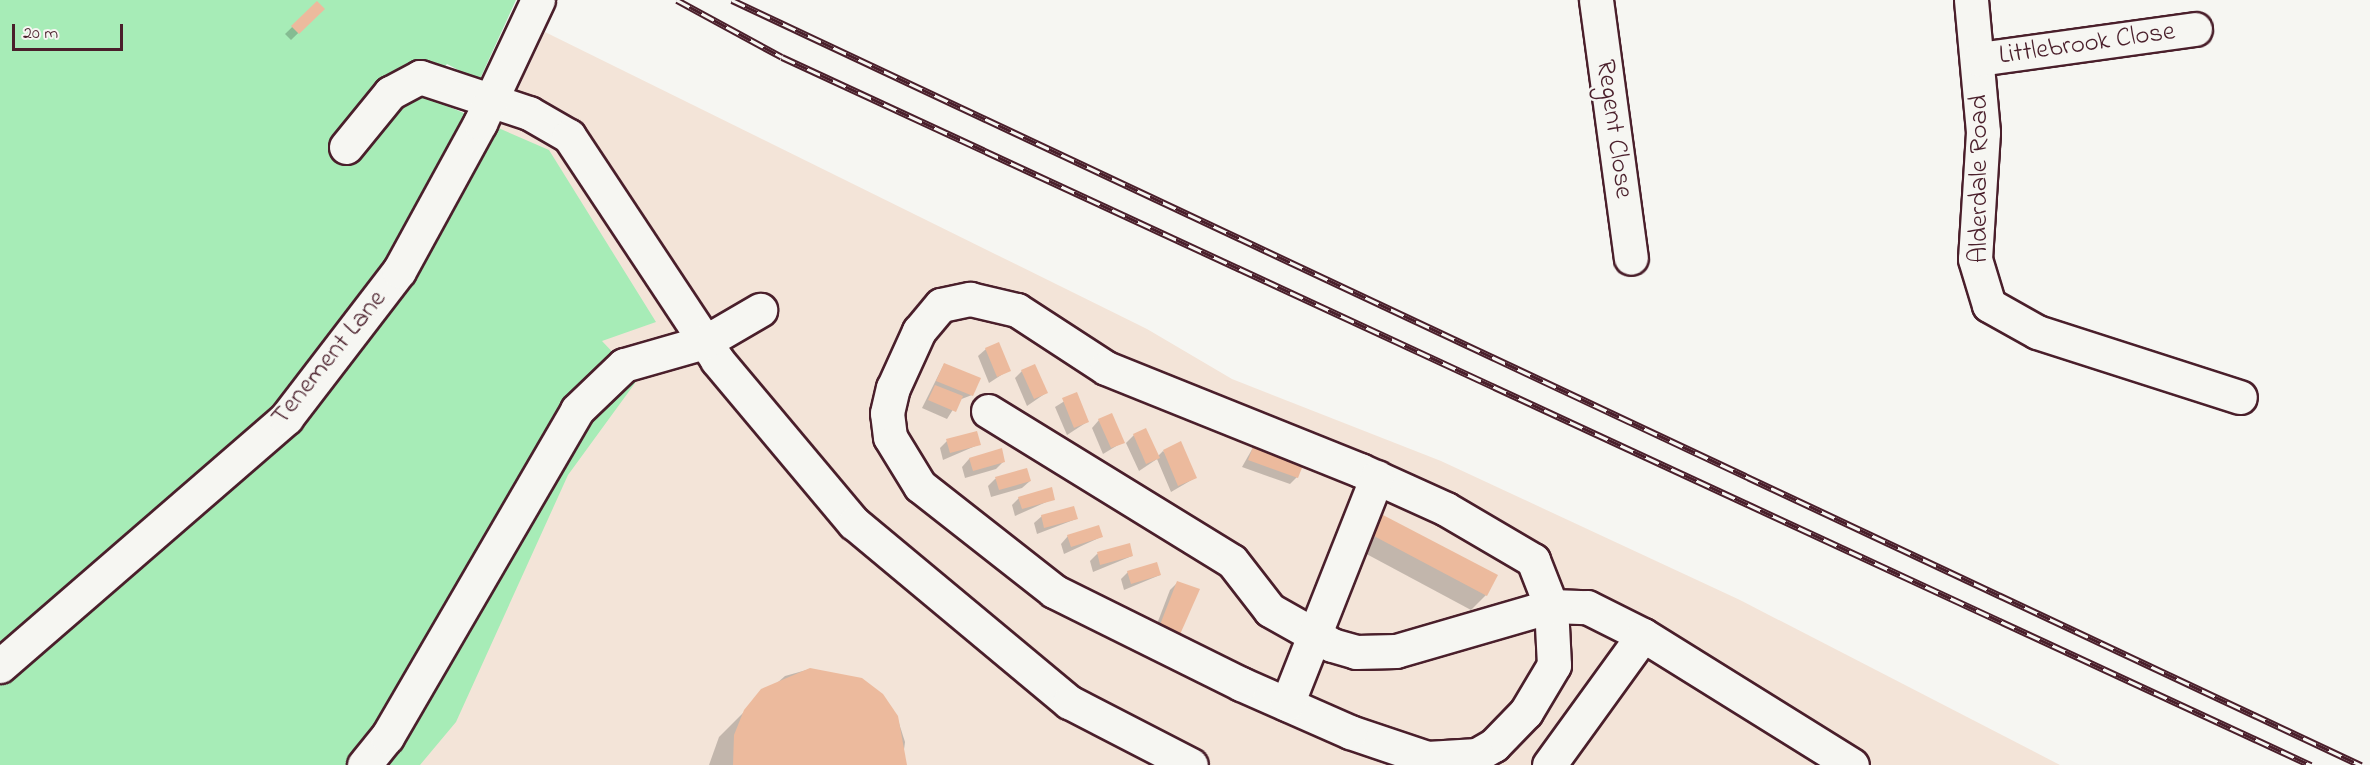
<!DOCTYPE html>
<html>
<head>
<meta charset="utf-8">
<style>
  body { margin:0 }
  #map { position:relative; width:2370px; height:765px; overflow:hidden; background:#f6f6f2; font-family:"Indie Flower",sans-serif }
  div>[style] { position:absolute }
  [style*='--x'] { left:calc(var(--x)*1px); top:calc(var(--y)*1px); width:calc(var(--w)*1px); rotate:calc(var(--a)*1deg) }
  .built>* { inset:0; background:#f3e4d8 }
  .green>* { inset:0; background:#a7ecb7 }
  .shadow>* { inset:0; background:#0003 }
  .building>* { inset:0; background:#ecba9d }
  .roads { filter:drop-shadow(2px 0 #4a1f2b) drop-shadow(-2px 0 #4a1f2b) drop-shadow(0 2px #4a1f2b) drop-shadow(0 -2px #4a1f2b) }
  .minor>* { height:33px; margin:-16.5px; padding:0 16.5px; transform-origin:16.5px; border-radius:16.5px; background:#f6f6f2 }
  .rail>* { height:7px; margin-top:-3.5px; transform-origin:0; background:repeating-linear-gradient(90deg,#f6f6f2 0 14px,#4a1f2b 0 28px); box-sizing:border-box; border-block:2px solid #4a1f2b }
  span { translate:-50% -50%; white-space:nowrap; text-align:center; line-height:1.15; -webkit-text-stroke:4.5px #f6f6f2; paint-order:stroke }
  .street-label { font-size:27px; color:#4a1f2b }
  .scale { position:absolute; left:12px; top:24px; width:111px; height:27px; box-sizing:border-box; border:3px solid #4a1f2b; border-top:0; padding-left:8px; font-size:18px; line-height:21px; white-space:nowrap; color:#4a1f2b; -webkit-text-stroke:4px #f6f6f2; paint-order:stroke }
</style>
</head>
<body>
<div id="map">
  <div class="built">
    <div style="clip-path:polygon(545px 32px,1147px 329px,1232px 379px,1441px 461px,1740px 600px,2060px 765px,0 765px,472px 186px)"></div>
  </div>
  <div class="green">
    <div style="clip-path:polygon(0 0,516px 0,479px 81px,447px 64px,422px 95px,549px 150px,656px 322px,602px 341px,638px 379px,568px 475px,456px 722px,420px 765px,0 765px)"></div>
  </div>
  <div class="shadow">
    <div style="clip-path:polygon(317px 3px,323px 9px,291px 40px,285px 34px)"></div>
    <div style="clip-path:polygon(986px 349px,1009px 370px,989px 383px,978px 356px)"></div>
    <div style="clip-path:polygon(944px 364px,972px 395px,959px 400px,947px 419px,922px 408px)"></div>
    <div style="clip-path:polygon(1022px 371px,1046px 393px,1027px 406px,1015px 378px)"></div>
    <div style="clip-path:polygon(1076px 394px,1087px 422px,1067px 435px,1055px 407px)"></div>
    <div style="clip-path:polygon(1099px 420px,1123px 442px,1103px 454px,1092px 428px)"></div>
    <div style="clip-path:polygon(1134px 435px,1158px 456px,1163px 451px,1195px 478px,1171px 492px,1157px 459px,1139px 471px,1126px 443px)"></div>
    <div style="clip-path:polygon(947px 441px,980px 444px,943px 460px,940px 448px)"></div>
    <div style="clip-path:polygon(1255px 444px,1297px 477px,1290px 484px,1242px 467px)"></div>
    <div style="clip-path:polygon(1001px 450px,1004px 461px,996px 469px,965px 478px,962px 467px,969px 459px)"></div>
    <div style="clip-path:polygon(1026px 470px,1030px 481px,1022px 488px,991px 497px,988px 486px,995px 479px)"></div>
    <div style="clip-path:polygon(1019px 498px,1053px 499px,1015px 516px,1012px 505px)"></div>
    <div style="clip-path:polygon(1042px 516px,1076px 519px,1037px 534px,1034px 523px)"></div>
    <div style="clip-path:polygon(1383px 517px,1486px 595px,1471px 610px,1359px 550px)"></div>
    <div style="clip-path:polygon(1068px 536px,1101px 537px,1064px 554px,1061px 544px)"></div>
    <div style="clip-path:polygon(1097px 554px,1132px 556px,1093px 572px,1090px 561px)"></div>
    <div style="clip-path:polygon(1128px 572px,1160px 575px,1124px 590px,1121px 579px)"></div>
    <div style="clip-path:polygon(1178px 582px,1198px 590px,1152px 637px,1170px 590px)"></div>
    <div style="clip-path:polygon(810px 669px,897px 717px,905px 742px,902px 765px,709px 765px,719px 737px,745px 711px,785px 676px)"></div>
  </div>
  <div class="building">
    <div style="clip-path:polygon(317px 1px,325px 9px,299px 34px,291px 26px)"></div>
    <div style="clip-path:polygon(999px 342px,1011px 371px,997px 377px,985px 348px)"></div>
    <div style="clip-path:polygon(944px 363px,981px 378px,973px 396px,936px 381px)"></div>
    <div style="clip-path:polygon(1035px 364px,1048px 393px,1034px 399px,1021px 370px)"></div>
    <div style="clip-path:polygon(935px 385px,963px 396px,956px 412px,928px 400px)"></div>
    <div style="clip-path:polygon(1077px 392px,1089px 422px,1074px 428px,1062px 398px)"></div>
    <div style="clip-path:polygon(1112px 413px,1125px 443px,1111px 448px,1098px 419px)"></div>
    <div style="clip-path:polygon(1146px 428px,1160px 458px,1146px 464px,1133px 434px)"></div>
    <div style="clip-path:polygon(977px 431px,981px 445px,950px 453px,946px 439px)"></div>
    <div style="clip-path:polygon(1181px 441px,1197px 478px,1178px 486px,1163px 450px)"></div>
    <div style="clip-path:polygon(1255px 442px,1305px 460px,1298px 478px,1248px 460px)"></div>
    <div style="clip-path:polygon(1002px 448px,1005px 462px,973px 471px,969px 458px)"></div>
    <div style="clip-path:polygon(1027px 468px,1031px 481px,999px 490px,995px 477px)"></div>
    <div style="clip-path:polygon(1052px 487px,1055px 500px,1022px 509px,1018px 497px)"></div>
    <div style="clip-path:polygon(1074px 506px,1078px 519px,1044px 528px,1041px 515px)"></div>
    <div style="clip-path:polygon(1383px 515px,1498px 575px,1487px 596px,1372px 535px)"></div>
    <div style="clip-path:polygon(1099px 525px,1103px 537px,1071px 547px,1067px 535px)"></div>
    <div style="clip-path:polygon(1130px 543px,1133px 556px,1100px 565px,1097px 552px)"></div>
    <div style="clip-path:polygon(1157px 562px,1161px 575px,1131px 584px,1127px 571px)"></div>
    <div style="clip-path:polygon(1177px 581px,1200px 589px,1178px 639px,1158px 630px)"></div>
    <div style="clip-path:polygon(810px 668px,862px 678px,883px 694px,898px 716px,907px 765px,733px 765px,734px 735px,744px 710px,761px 689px)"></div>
  </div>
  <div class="roads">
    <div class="minor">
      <div style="--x:1596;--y:0;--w:260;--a:82.3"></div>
      <div style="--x:1971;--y:0;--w:133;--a:84.8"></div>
      <div style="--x:1983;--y:132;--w:127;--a:93.6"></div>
      <div style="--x:1975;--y:259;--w:48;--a:73.1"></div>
      <div style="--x:1989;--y:305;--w:55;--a:29.4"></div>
      <div style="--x:2037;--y:332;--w:213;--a:17.8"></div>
      <div style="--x:1979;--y:59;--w:218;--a:-7.9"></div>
      <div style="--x:346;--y:147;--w:70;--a:-50.8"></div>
      <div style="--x:390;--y:93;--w:34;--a:-28"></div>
      <div style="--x:420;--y:77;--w:115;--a:18.3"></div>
      <div style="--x:529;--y:113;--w:46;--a:29.9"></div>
      <div style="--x:569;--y:136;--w:268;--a:56.5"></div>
      <div style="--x:717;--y:360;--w:213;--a:50"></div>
      <div style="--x:854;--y:523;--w:280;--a:39.8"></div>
      <div style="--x:1069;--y:702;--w:137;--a:27.3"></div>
      <div style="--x:970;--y:299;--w:48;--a:13.2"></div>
      <div style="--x:1017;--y:310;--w:106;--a:33.1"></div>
      <div style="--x:1106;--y:368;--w:274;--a:21.9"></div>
      <div style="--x:1360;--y:470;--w:94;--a:24.4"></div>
      <div style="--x:1446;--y:509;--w:101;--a:30.4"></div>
      <div style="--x:1533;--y:560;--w:49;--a:68.6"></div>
      <div style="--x:1551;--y:606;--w:59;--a:87.1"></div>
      <div style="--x:1554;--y:665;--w:55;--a:120.8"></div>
      <div style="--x:1526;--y:712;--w:46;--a:134.1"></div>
      <div style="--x:1494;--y:745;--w:20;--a:150"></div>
      <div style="--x:1477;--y:755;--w:50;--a:176.6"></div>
      <div style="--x:1427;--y:758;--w:81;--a:-161.3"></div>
      <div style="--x:1350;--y:732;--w:119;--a:-156.2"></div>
      <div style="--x:1241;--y:684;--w:209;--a:-153.6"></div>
      <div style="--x:1054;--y:591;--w:170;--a:-141.9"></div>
      <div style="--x:920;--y:486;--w:57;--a:-121.5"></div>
      <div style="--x:890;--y:437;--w:24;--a:-97"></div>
      <div style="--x:887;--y:413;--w:26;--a:-77"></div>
      <div style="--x:893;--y:388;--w:63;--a:-65.5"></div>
      <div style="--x:919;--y:331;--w:34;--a:-50"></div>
      <div style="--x:941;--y:305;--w:30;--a:-12"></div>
      <div style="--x:988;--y:411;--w:286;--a:31.6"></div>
      <div style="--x:1232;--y:561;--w:62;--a:52.2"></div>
      <div style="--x:1270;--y:610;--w:71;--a:29.4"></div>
      <div style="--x:1332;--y:645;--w:25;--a:16"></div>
      <div style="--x:1356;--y:652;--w:40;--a:-1.4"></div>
      <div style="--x:1396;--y:651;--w:161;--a:-16.2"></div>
      <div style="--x:1551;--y:606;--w:36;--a:2"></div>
      <div style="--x:1587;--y:607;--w:63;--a:26.6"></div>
      <div style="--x:1643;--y:635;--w:246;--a:31.9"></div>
      <div style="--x:0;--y:666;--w:379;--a:-40.9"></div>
      <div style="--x:286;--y:418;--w:185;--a:-52.5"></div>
      <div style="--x:399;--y:271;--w:169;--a:-61.3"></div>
      <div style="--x:480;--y:123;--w:136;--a:-64.8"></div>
      <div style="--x:1287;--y:704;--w:244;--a:-68.4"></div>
      <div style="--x:364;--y:765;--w:36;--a:-51"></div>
      <div style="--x:387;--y:737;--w:378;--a:-59.8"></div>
      <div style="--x:577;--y:410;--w:65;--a:-43.8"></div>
      <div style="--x:624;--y:365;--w:84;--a:-15.9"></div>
      <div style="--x:705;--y:342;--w:64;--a:-30.2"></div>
      <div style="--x:1549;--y:765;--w:160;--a:-54.1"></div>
    </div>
  </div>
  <div class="rail">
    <div style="--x:677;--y:0;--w:119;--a:28.5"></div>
    <div style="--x:782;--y:57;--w:1685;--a:24.85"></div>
    <div style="--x:732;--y:0;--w:1800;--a:25.16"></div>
  </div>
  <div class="street-label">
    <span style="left:2087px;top:44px;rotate:-8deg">Littlebrook Close</span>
    <span style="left:1614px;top:129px;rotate:82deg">Regent Close</span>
    <span style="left:1980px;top:179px;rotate:-90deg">Alderdale Road</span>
    <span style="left:329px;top:358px;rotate:-51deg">Tenement Lane</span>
  </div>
  <div class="scale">20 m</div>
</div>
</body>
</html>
